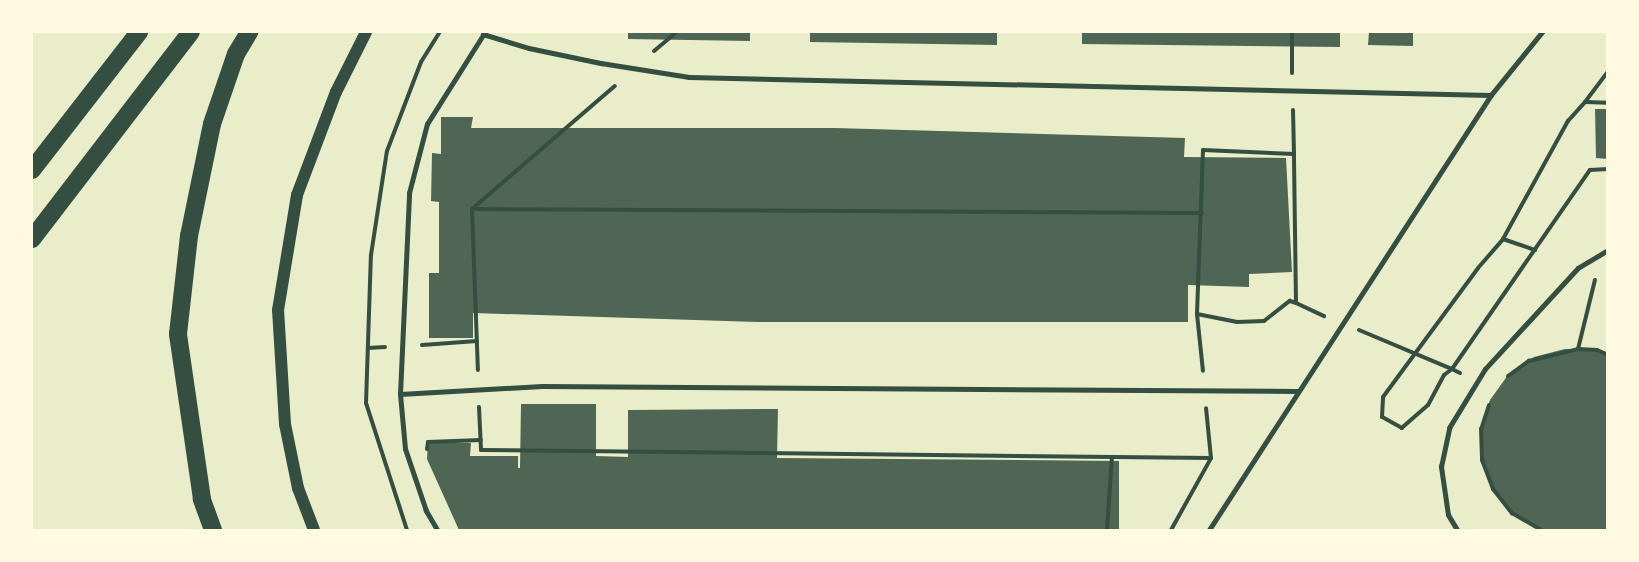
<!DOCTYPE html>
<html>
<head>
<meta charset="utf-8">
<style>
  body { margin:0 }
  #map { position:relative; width:1639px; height:562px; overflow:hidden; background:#e9edc9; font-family:Mulish,sans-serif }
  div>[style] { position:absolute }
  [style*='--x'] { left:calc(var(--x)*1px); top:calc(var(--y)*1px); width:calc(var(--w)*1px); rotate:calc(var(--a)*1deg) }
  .building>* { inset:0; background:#4f6655 }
  .path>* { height:4px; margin:-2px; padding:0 2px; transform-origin:2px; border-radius:2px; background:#344e41 }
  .service>* { height:4.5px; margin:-2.25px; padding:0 2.25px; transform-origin:2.25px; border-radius:2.25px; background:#344e41 }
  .secondary>* { height:12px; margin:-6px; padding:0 6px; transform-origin:6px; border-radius:6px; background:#344e41 }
  .motorway>* { height:18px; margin:-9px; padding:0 9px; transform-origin:9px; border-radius:9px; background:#344e41 }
  span { translate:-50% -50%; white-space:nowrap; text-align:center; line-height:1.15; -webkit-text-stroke:5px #fefae0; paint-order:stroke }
  .frame { position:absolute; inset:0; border:33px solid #fefae0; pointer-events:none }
</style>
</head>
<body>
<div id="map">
  <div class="building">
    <div style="clip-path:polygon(628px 32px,750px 32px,750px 41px,628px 39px)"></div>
    <div style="clip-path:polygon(810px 32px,997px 32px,997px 45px,810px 42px)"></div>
    <div style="clip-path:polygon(1082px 32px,1340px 32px,1340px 47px,1082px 44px)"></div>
    <div style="clip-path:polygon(1369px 32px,1413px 32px,1413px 46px,1368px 45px)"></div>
    <div style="clip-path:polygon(1595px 109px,1608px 109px,1608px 159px,1596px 158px)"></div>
    <div style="clip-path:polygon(441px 117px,473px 117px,471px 128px,835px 128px,1185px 138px,1184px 157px,1286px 158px,1292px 272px,1249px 274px,1249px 287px,1188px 285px,1188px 322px,757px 322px,473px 313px,473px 338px,429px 338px,429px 273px,439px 273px,439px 202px,431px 201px,432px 153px,441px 154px)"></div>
    <div style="clip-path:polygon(1565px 349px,1597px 350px,1608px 355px,1608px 530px,1541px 530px,1512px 513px,1493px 489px,1482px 460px,1481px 429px,1490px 400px,1508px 375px,1534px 357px)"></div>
    <div style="clip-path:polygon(521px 404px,596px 404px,596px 456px,628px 457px,628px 410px,778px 409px,777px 458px,1119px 461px,1119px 530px,459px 530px,427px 459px,428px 442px,471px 443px,470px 456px,518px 456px,518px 468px,520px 468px)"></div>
  </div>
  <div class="path">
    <div style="--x:1292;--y:32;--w:41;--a:90"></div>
    <div style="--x:654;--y:51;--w:30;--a:-40"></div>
    <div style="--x:1585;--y:102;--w:38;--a:-53"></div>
    <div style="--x:1293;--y:110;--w:44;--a:88.7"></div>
    <div style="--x:473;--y:208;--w:187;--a:-40.7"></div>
    <div style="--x:472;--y:209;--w:161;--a:87.9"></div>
    <div style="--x:472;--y:209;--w:730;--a:0.31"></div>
    <div style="--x:1503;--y:239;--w:34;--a:19"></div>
    <div style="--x:1296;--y:303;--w:149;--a:-90.8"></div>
    <div style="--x:1294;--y:154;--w:91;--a:-177.5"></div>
    <div style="--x:1203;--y:150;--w:164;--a:92.1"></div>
    <div style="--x:1197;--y:314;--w:41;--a:11.3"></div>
    <div style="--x:1237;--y:322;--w:27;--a:-2"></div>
    <div style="--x:1264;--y:321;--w:33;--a:-38"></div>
    <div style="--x:1290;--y:301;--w:6;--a:18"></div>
    <div style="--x:1296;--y:303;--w:31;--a:25"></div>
    <div style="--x:1197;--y:314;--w:57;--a:84"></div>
    <div style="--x:1359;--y:330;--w:101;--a:22.8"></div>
    <div style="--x:1452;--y:369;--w:242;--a:-55.3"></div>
    <div style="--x:1590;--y:170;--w:18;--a:-3"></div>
    <div style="--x:422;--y:345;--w:55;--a:-4.2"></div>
    <div style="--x:368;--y:348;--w:17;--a:-3"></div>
    <div style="--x:1578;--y:349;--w:71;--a:-76.2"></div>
    <div style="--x:1460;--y:373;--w:9;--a:-153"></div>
    <div style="--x:1452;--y:369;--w:10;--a:143"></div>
    <div style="--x:1444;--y:375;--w:34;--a:118"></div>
    <div style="--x:1428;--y:405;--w:35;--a:139"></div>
    <div style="--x:1402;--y:428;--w:23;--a:-151"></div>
    <div style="--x:1382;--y:417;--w:20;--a:-87"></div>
    <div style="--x:1383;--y:397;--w:160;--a:-53.6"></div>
    <div style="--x:1478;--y:268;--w:38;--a:-49"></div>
    <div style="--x:1503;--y:239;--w:135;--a:-61.2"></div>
    <div style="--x:1568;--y:121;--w:25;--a:-48"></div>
    <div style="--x:1585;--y:102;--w:23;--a:2"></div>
    <div style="--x:1508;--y:376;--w:26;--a:-36"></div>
    <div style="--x:1529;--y:361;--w:50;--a:-13.8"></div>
    <div style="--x:1578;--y:349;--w:19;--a:3"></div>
    <div style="--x:1597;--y:350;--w:12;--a:24"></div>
    <div style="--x:1489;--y:405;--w:25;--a:108"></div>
    <div style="--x:1481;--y:429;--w:31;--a:88"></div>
    <div style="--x:1482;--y:460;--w:31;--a:69"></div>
    <div style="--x:1493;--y:489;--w:31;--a:52"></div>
    <div style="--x:1512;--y:513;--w:34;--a:30"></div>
    <div style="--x:479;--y:407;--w:43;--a:87.3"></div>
    <div style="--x:481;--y:450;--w:730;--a:0.63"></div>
    <div style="--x:1211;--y:458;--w:50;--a:-95.7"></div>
    <div style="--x:427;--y:449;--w:7;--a:-82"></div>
    <div style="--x:428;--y:442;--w:53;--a:-2.2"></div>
    <div style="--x:407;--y:530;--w:133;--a:-107.9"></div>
    <div style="--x:366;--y:403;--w:148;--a:-88.1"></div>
    <div style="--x:371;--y:255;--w:105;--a:-81.3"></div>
    <div style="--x:387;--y:151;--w:95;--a:-69.1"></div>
    <div style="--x:421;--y:62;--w:36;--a:-58"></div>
    <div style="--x:1107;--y:530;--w:73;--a:-86.1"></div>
    <div style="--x:1171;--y:530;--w:82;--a:-60.9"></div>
  </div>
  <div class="service">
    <div style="--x:483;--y:34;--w:48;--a:16.9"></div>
    <div style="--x:529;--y:48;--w:74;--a:11.8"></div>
    <div style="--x:601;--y:63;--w:89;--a:9"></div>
    <div style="--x:689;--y:77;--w:802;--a:1.29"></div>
    <div style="--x:400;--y:394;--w:142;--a:-3.2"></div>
    <div style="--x:542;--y:386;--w:755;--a:0.38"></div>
    <div style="--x:437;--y:530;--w:22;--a:-120"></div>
    <div style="--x:426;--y:511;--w:65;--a:-108.7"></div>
    <div style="--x:405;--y:449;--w:55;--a:-95.2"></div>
    <div style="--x:400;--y:394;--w:201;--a:-87.4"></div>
    <div style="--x:409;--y:193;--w:71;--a:-75.4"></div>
    <div style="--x:427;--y:124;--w:109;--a:-57.8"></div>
    <div style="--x:1209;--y:530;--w:518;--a:-57.05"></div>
    <div style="--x:1491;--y:95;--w:81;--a:-51"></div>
    <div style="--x:1457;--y:530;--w:17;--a:-121"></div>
    <div style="--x:1448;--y:515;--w:49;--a:-98.3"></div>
    <div style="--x:1441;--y:467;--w:40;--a:-78"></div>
    <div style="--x:1449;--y:428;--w:69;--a:-58.6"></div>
    <div style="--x:1485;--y:369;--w:137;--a:-47.4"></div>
    <div style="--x:1578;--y:268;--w:35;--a:-31"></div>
  </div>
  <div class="secondary">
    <div style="--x:314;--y:530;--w:45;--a:-110.9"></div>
    <div style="--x:298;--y:488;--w:65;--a:-101.5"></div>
    <div style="--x:285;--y:424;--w:114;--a:-93.5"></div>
    <div style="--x:278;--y:310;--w:117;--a:-80.6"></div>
    <div style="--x:297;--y:195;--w:110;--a:-69.3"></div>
    <div style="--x:336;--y:92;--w:67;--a:-63.4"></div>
  </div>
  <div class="motorway">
    <div style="--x:32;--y:170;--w:175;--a:-52.2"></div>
    <div style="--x:32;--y:239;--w:261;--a:-52.5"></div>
    <div style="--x:213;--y:530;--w:33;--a:-110"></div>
    <div style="--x:202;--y:499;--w:167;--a:-98.3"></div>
    <div style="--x:178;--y:334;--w:99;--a:-83.6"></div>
    <div style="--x:189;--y:236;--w:114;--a:-78.4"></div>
    <div style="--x:212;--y:124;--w:74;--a:-71.1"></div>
    <div style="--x:236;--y:54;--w:26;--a:-59"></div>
  </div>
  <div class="frame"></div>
</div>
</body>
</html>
